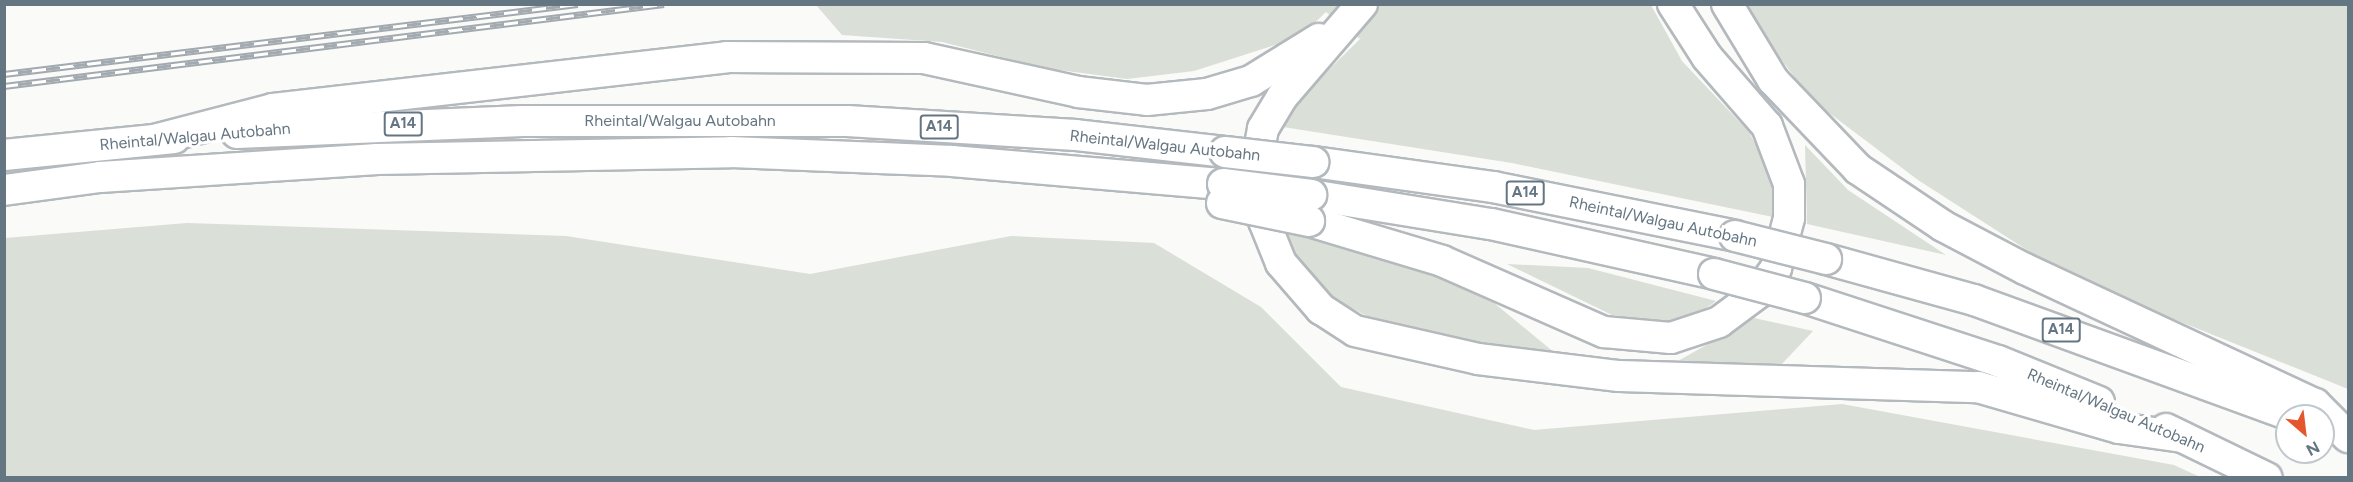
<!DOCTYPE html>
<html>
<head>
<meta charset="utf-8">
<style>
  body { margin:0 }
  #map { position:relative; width:2353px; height:482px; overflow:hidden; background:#fafaf8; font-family:Figtree,sans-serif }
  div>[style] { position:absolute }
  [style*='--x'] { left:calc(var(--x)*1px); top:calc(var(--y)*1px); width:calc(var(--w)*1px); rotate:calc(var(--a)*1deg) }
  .green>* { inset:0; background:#dadfd7 }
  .roads { filter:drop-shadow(2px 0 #b4b9bd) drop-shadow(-2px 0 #b4b9bd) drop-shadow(0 2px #b4b9bd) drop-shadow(0 -2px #b4b9bd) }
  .highway>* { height:30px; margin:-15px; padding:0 15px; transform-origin:15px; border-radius:15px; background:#fff }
  .rail>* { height:7px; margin-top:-3.5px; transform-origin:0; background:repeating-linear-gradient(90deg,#fff 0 14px,#a2aab0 0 28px); box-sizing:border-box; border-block:2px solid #a2aab0 }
  .bridges { filter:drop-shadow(2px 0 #b4b9bd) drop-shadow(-2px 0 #b4b9bd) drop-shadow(0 2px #b4b9bd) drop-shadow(0 -2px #b4b9bd) }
  .highway-bridge>* { height:30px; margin:-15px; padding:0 15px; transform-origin:15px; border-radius:15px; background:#fff }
  span { translate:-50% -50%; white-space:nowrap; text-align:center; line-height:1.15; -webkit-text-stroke:6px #fff; paint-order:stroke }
  .shield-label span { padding:2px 4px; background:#fff; border:2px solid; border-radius:4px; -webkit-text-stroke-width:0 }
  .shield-label { font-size:15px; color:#657683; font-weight:700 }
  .street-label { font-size:16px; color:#657683 }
  .frame { position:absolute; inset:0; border:6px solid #657683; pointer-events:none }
  .north { position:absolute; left:2275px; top:404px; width:60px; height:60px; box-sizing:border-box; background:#fff; border:2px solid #c1c8cd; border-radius:50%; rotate:152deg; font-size:16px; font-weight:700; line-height:24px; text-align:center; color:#657683 }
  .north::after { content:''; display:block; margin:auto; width:21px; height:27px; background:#e4572e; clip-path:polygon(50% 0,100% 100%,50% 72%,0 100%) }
</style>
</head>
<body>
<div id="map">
  <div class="green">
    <div style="clip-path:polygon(816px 5px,1651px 5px,1682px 61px,1749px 132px,1773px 177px,1773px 217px,1512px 163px,1283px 127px,1297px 101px,1360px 39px,1326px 12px,1300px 37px,1194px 71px,1127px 79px,1044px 68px,942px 42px,842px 35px)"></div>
    <div style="clip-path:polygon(1740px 5px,2348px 5px,2348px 389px,2069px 277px,1918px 180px,1812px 100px)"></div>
    <div style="clip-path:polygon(1805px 145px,1848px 190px,1946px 255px,1807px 224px)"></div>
    <div style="clip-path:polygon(187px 223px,566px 236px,810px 274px,1011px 236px,1154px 243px,1261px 307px,1341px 387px,1534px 430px,1842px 404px,2174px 465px,2200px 477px,5px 477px,5px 238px)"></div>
    <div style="clip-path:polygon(1279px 230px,1368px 251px,1482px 293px,1561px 358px,1392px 329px,1315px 289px)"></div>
    <div style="clip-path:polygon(1507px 264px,1588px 268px,1716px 301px,1682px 326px,1612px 315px)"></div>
    <div style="clip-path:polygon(1754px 318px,1813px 331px,1781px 365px,1678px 361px)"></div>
  </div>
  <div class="roads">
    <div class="highway">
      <div style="--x:1362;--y:4;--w:123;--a:130.7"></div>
      <div style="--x:1282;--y:97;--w:37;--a:121"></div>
      <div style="--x:1263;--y:129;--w:43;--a:100.8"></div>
      <div style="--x:1255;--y:171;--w:51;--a:79.8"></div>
      <div style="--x:1264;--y:221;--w:45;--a:68"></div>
      <div style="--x:1281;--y:263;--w:61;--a:49"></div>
      <div style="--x:1321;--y:309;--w:40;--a:32.9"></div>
      <div style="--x:1355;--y:331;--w:126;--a:12.8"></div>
      <div style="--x:1478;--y:359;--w:142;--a:6.9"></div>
      <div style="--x:1619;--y:376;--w:359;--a:1.8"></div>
      <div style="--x:1978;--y:387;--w:147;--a:16.2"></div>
      <div style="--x:2119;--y:428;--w:64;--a:8.1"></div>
      <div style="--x:1727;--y:4;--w:89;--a:58.8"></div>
      <div style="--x:1773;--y:80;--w:123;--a:46.3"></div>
      <div style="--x:1858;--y:169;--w:102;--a:33.8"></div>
      <div style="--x:1943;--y:226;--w:93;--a:27.7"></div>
      <div style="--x:2025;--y:269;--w:320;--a:25"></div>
      <div style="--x:2315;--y:404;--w:47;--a:45"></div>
      <div style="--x:237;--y:133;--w:286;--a:-2.4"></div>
      <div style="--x:523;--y:121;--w:324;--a:0"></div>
      <div style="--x:847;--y:121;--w:229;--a:3.5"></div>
      <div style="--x:1076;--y:135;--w:150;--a:6.5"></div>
      <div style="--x:154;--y:140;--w:123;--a:-14.6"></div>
      <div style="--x:273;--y:109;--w:457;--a:-6.5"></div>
      <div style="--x:727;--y:57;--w:197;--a:0.3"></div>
      <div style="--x:924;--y:58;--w:158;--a:12.4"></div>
      <div style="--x:1078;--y:92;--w:69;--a:6.6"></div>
      <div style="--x:1147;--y:100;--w:60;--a:-5.7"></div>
      <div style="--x:1207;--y:94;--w:46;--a:-16.5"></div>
      <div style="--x:1251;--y:81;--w:80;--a:-31.7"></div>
      <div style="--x:4;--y:155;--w:171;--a:-5.7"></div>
      <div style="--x:1313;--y:162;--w:182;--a:7.9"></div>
      <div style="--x:1493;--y:187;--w:247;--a:11.4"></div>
      <div style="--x:4;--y:190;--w:97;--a:-7.7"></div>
      <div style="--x:100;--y:177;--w:278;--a:-3.7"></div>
      <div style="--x:377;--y:159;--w:354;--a:-1.1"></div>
      <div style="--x:731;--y:152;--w:221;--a:2.3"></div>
      <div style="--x:952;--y:161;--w:272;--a:4.9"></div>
      <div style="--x:1311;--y:195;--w:182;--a:9.2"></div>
      <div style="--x:1491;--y:224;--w:229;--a:12.6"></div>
      <div style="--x:1309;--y:221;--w:139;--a:16.7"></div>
      <div style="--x:1442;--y:261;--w:177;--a:23.7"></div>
      <div style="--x:1604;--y:332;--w:67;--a:5.1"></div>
      <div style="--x:1671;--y:338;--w:51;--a:-18.4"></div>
      <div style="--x:1719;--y:322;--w:49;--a:-36.6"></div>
      <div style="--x:1758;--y:293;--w:31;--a:-54"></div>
      <div style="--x:1776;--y:268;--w:52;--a:-75.4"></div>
      <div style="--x:1789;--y:218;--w:34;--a:-90"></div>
      <div style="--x:1789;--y:184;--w:62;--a:-110.8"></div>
      <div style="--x:1767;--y:126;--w:91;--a:-131"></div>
      <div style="--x:1707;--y:57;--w:63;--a:-122.7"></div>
      <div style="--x:1826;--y:259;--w:154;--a:15.5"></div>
      <div style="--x:1974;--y:300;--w:338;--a:20"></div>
      <div style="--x:1805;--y:298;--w:203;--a:18.1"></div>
      <div style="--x:1998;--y:361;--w:109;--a:22.1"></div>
      <div style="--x:2166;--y:429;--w:112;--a:25.9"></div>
    </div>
  </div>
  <div class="rail">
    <div style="--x:4;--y:74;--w:578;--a:-6.95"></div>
    <div style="--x:4;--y:86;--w:665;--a:-7.08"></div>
  </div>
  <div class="bridges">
    <div class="highway-bridge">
      <div style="--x:1225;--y:152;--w:89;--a:6.5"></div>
      <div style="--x:1223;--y:184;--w:89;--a:7.1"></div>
      <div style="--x:1222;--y:203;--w:89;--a:11.7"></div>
      <div style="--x:1735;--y:236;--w:94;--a:14.2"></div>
      <div style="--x:1714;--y:274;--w:94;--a:14.8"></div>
    </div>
  </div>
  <div class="shield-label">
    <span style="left:403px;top:124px">A14</span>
    <span style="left:939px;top:127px">A14</span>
    <span style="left:1525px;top:193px">A14</span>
    <span style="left:2061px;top:330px">A14</span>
  </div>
  <div class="street-label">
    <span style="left:680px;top:121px">Rheintal/Walgau Autobahn</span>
    <span style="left:195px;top:137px;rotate:-5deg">Rheintal/Walgau Autobahn</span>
    <span style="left:1165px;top:146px;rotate:6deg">Rheintal/Walgau Autobahn</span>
    <span style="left:1663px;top:222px;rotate:12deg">Rheintal/Walgau Autobahn</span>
    <span style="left:2116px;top:411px;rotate:23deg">Rheintal/Walgau Autobahn</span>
  </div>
  <div class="frame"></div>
  <div class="north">N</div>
</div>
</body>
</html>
